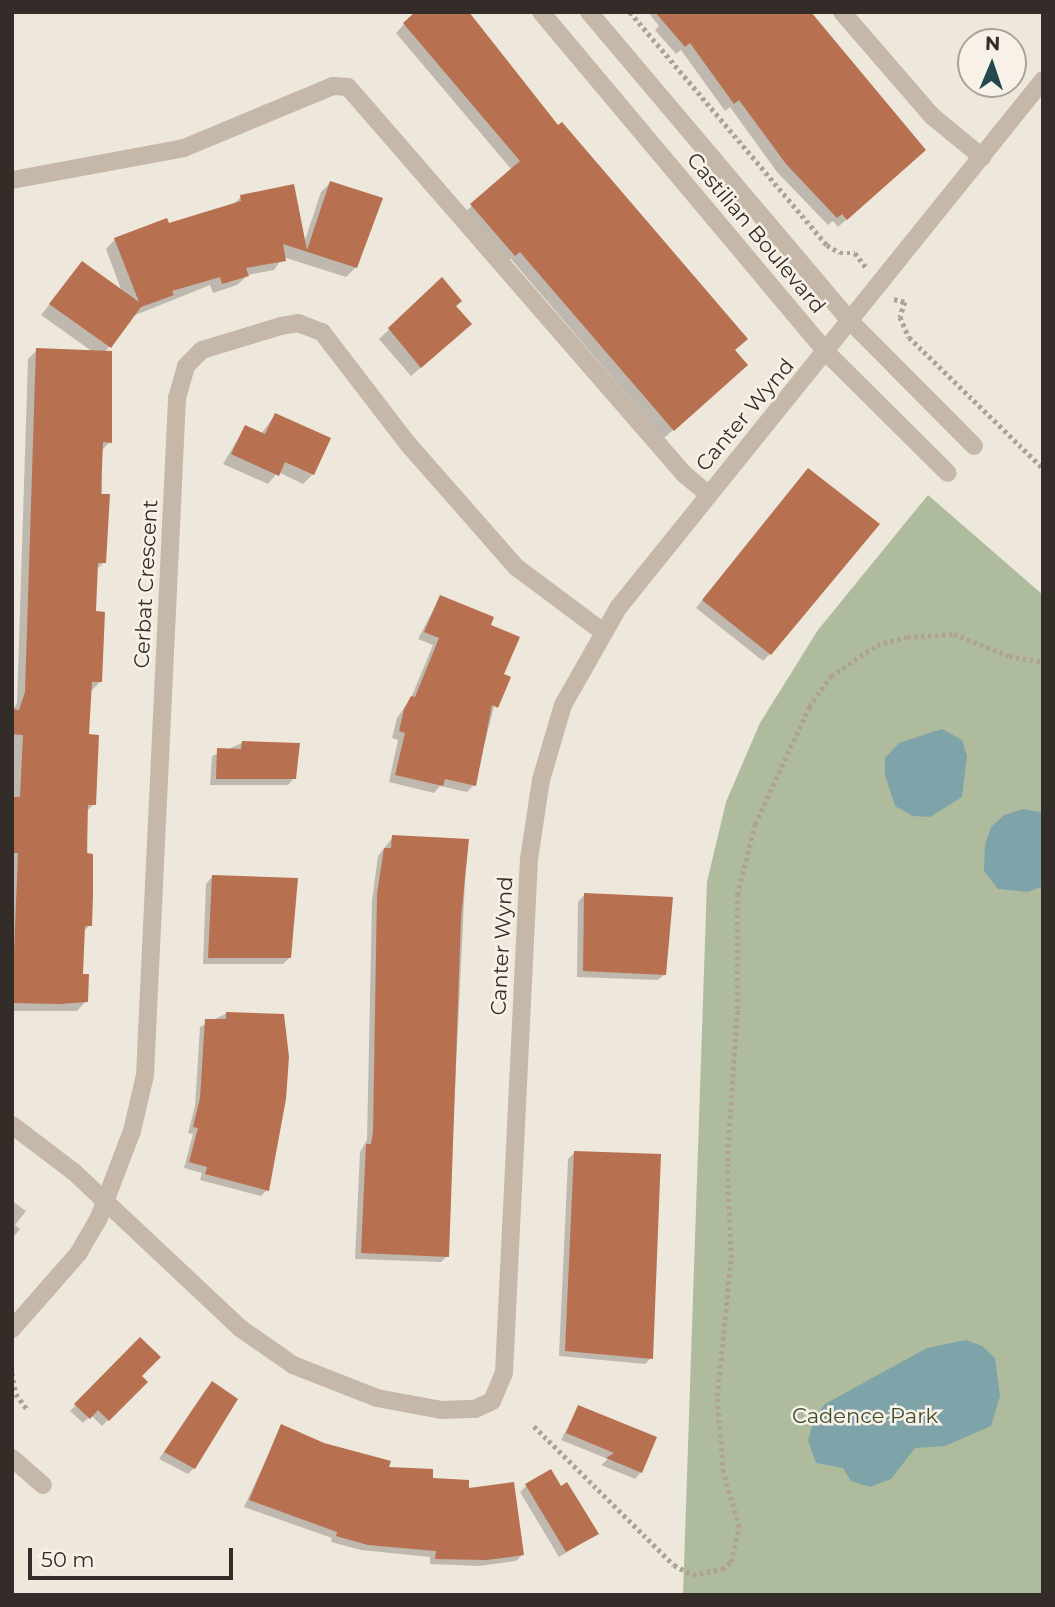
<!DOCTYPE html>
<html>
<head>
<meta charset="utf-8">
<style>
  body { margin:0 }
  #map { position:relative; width:1055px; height:1607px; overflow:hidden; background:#eee7db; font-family:Montserrat,sans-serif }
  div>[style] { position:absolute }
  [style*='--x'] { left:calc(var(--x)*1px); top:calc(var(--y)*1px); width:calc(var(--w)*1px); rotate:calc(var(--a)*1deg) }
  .green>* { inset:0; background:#afbb9d }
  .water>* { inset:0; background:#7ea3a8 }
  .shadow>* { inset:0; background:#0003 }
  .building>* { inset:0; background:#b77151 }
  .path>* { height:4.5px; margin-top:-2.25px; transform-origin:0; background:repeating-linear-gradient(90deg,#b0a293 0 3.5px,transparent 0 7px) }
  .minor>* { height:18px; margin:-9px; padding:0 9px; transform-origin:9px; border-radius:9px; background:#c5b8a9 }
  span { translate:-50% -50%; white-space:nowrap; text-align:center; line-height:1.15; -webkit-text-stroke:5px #f7f1e7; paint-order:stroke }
  .street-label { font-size:21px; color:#332c28 }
  .park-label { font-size:21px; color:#404e2f }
  .frame { position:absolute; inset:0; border:14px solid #332c28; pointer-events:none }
  .north { position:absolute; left:957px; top:28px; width:70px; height:70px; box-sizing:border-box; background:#f7f1e7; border:2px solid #a9a29b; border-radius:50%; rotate:2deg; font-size:19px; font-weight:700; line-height:28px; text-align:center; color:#332c28 }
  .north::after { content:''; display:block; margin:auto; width:24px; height:32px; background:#23494f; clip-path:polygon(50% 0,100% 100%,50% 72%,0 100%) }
  .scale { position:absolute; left:28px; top:1548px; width:205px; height:32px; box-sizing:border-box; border:4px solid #332c28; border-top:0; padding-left:9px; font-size:21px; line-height:24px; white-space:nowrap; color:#332c28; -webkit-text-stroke:5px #f7f1e7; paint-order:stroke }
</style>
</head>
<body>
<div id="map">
  <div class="green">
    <div style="clip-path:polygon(928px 495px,1043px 595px,1043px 1595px,683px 1595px,707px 882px,726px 802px,760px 723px,818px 630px)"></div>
  </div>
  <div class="water">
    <div style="clip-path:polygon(942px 729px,962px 740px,967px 756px,962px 797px,930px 817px,913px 816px,895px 806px,885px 775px,885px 758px,899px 743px)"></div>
    <div style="clip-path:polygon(1024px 809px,1043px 813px,1043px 886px,1028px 892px,998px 889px,984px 871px,985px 845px,991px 827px,1004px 815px)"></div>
    <div style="clip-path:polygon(966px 1340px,982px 1346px,995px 1358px,1000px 1396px,991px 1426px,945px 1446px,915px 1448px,891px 1479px,870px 1487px,851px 1481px,843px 1468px,816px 1463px,808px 1440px,815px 1417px,825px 1404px,927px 1348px)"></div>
  </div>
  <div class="shadow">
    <div style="clip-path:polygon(648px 12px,805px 12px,915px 158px,838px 227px,833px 221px,828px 225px,777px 172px,730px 107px,725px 111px,681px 50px,676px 54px,655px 30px,659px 26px)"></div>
    <div style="clip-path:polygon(404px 24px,558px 128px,562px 124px,746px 339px,733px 350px,737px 373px,664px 438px,511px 259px,506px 263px,463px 214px,512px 170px,396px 33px)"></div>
    <div style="clip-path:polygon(330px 183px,356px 267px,346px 277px,283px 257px,274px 270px,248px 275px,237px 285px,213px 293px,210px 285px,133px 316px,104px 353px,110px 442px,101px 451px,104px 562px,96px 570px,94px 613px,100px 682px,91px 691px,88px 736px,94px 804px,86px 812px,90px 925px,83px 932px,81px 976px,86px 1001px,77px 1011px,12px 1011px,12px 711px,17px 703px,28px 359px,37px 350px,93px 352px,41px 315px,82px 263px,122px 292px,106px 249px,115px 239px,231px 206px,241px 197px,304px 243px,321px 192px)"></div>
    <div style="clip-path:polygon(442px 280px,460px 334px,411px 376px,379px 339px)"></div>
    <div style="clip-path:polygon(275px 415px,313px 474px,303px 484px,278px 472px,268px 484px,223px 464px,245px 427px,261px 434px)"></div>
    <div style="clip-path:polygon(801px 478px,770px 654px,763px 661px,696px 608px)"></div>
    <div style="clip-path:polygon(440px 597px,488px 626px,502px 675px,474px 785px,467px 792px,440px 786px,434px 793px,389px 782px,398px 740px,392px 738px,397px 718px,411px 698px,433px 645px,418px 639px)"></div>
    <div style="clip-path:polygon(242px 743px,294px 778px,288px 785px,210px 785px,212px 756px)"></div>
    <div style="clip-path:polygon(393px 837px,467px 840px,447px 1256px,441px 1262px,355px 1259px,360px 1152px,367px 1140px,372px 901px,378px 856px)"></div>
    <div style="clip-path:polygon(212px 877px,289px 958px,283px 964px,203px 964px,206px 884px)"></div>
    <div style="clip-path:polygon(584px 895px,665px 974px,658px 980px,577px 977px,578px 902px)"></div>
    <div style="clip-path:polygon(227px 1013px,267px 1190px,261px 1196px,200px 1180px,202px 1173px,184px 1168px,193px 1134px,188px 1133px,195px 1106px,200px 1027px)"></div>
    <div style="clip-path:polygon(574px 1153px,651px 1358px,645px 1364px,559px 1356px,568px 1159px)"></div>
    <div style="clip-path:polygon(12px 1201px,26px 1211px,15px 1225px,20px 1229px,12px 1239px)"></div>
    <div style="clip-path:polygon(140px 1339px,139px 1376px,145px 1382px,102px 1426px,91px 1415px,83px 1423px,70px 1411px)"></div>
    <div style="clip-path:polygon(206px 1389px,194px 1468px,188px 1474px,159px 1459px)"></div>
    <div style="clip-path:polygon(578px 1407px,641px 1472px,635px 1479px,601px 1465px,608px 1459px,561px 1440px)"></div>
    <div style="clip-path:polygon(282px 1426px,387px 1469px,467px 1490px,522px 1555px,516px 1561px,479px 1566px,430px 1564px,430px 1557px,361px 1550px,331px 1542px,332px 1538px,244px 1507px)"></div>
    <div style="clip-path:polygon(526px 1486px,560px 1488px,597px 1534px,559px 1557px,520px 1492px)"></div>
  </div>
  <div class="building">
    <div style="clip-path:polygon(415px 12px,469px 12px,558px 125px,562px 122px,748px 339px,735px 350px,748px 365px,674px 431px,520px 252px,515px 256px,470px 204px,520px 161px,403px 23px)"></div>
    <div style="clip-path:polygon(655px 12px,811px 12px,926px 150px,847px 220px,842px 214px,837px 218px,786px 164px,739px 100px,734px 104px,690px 43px,685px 47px)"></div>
    <div style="clip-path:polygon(330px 181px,383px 198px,357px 268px,283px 244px,286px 261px,246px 268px,249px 276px,222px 284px,220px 277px,172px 291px,174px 295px,141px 307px,111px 348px,49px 304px,82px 261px,139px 302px,114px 238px,167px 218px,169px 223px,241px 201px,240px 195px,294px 184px,307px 250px)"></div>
    <div style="clip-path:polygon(442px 277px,462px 301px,456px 306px,472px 324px,421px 368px,388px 328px)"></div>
    <div style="clip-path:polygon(36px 348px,112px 351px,112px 443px,103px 442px,101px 494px,110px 494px,106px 563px,98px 563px,96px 611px,105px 612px,102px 682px,92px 682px,89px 734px,99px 735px,96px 805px,88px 805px,87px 853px,93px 854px,93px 895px,92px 926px,85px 926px,83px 974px,89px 974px,88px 1002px,60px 1004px,12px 1003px,18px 853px,12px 853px,12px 797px,20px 797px,23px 735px,12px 734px,12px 709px,19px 710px,25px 692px)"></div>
    <div style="clip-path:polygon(275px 413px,331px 438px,314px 475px,285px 462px,279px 476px,231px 454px,245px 425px,265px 434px)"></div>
    <div style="clip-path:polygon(808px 468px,880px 524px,771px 655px,702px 600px)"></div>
    <div style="clip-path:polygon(440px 595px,494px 617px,491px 625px,520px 637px,504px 674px,511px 677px,498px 708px,492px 705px,476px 786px,445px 779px,443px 786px,395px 775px,405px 733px,399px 731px,404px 709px,411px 696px,415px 697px,439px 638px,424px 632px)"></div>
    <div style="clip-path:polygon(242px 741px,300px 743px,296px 779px,216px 779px,217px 748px,241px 749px)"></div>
    <div style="clip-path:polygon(392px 835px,469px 839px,461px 918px,449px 1257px,361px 1253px,366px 1144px,371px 1144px,373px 1132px,377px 894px,384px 848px,391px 848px)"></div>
    <div style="clip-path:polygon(212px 875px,298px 878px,291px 958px,208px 958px)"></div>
    <div style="clip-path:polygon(584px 893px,673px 897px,666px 975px,583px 971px)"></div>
    <div style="clip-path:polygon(226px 1012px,284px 1014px,289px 1057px,286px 1099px,269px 1191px,205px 1174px,207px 1167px,189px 1162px,198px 1128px,193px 1127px,200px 1098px,205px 1019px,226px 1019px)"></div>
    <div style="clip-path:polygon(574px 1151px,661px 1154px,653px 1359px,565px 1351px)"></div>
    <div style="clip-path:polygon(140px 1337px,161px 1357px,142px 1376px,148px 1382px,109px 1421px,98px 1410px,90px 1419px,74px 1404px)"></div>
    <div style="clip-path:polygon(212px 1381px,238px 1399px,195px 1469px,164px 1452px)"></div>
    <div style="clip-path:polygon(578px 1405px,657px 1437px,642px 1473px,606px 1458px,614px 1453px,566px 1433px)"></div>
    <div style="clip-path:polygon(281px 1424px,324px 1443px,391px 1461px,389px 1467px,433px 1469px,433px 1478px,469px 1480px,469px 1488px,514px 1482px,524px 1555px,487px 1560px,435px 1559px,436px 1551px,368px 1545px,336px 1536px,337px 1532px,249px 1500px)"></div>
    <div style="clip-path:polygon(551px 1469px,561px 1486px,567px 1482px,599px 1534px,566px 1552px,525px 1484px)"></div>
  </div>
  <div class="path">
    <div style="--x:630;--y:12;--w:305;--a:49.8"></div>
    <div style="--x:827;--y:245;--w:15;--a:32"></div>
    <div style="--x:840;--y:253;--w:15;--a:0"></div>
    <div style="--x:855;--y:253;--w:18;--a:52"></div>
    <div style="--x:894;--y:299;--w:11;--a:15"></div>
    <div style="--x:905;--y:302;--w:16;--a:108"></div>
    <div style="--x:900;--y:317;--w:22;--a:66"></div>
    <div style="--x:909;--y:337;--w:187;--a:44.4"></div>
    <div style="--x:12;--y:1373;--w:21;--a:79"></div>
    <div style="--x:16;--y:1394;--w:19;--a:54"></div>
    <div style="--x:534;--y:1426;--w:197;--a:44.8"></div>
    <div style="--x:674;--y:1565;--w:21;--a:28"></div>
    <div style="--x:693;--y:1575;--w:30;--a:-12"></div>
    <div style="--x:722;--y:1569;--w:11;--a:-38"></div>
    <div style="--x:731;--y:1562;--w:36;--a:-77"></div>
    <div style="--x:739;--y:1527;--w:57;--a:-106.2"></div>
    <div style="--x:723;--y:1472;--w:76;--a:-94.5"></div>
    <div style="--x:717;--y:1396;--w:139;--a:-84.2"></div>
    <div style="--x:731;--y:1258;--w:97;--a:-92.4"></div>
    <div style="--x:727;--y:1161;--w:152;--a:-86.2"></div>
    <div style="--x:737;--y:1009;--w:114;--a:-90"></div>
    <div style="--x:737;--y:895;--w:73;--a:-75.8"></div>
    <div style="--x:755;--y:824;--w:129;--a:-65.2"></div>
    <div style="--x:809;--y:707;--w:38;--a:-55"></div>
    <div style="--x:831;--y:676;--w:55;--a:-34"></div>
    <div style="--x:877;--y:645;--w:31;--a:-15"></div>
    <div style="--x:907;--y:637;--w:47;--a:-3.7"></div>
    <div style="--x:954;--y:634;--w:59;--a:21.8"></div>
    <div style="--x:1009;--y:656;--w:35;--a:10"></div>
  </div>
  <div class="minor">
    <div style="--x:541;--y:12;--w:445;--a:50"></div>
    <div style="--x:827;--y:353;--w:170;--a:44.8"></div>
    <div style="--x:589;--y:12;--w:404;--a:49.8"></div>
    <div style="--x:850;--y:321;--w:176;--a:45.2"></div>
    <div style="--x:842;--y:12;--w:138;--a:49.1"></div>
    <div style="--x:932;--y:116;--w:65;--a:39.4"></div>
    <div style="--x:12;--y:180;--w:175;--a:-10.5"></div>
    <div style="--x:184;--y:148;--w:161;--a:-22.6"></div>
    <div style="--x:333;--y:86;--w:15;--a:4"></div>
    <div style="--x:348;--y:87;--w:513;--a:49.03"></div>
    <div style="--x:684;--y:474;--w:31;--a:40"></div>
    <div style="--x:12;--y:1125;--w:78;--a:37.2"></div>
    <div style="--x:74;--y:1172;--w:228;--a:43.2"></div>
    <div style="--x:240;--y:1328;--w:65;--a:34.9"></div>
    <div style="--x:293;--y:1365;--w:90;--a:21.4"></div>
    <div style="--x:377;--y:1398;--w:65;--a:10.6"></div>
    <div style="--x:441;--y:1410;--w:34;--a:-2"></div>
    <div style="--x:475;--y:1409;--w:19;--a:-25"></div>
    <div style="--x:492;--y:1401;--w:30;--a:-67"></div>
    <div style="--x:504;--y:1373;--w:515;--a:-87.22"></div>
    <div style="--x:529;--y:859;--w:80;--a:-81.4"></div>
    <div style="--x:541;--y:780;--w:78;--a:-73.7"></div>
    <div style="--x:563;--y:705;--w:112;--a:-60.4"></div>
    <div style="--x:618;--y:608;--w:678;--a:-51.17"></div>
    <div style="--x:12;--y:1329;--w:100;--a:-48.7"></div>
    <div style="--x:78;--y:1254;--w:39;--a:-60"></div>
    <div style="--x:98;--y:1220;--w:95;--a:-69.1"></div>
    <div style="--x:132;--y:1131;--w:57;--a:-76.9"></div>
    <div style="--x:145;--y:1075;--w:678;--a:-87.29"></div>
    <div style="--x:177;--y:398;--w:33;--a:-74"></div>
    <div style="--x:186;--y:366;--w:23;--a:-45"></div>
    <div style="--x:202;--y:350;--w:83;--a:-16.9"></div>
    <div style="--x:281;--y:326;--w:17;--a:-10"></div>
    <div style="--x:298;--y:323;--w:26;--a:21"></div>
    <div style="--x:322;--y:332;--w:141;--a:52.5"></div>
    <div style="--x:408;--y:444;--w:164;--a:48.7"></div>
    <div style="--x:516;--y:567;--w:107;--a:36.7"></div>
    <div style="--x:12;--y:1458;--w:41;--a:41.1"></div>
  </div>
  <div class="street-label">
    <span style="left:756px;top:233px;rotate:50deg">Castilian Boulevard</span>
    <span style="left:745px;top:415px;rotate:-50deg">Canter Wynd</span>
    <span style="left:146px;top:584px;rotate:-87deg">Cerbat Crescent</span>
    <span style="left:502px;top:946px;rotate:-87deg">Canter Wynd</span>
  </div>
  <div class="park-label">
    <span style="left:865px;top:1416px">Cadence Park</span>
  </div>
  <div class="frame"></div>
  <div class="north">N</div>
  <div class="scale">50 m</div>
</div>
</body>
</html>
